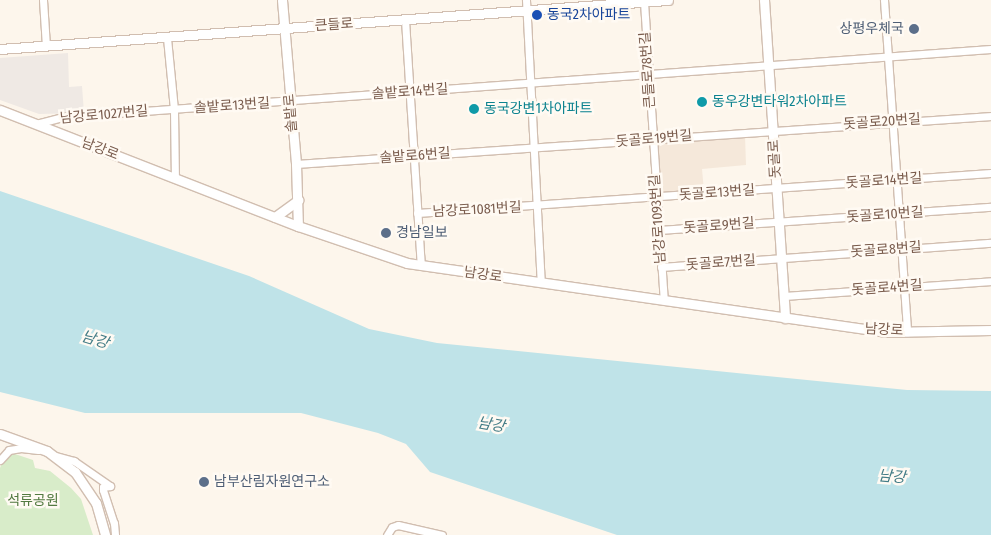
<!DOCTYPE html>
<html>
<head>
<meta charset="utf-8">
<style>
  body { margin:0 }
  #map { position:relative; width:991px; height:535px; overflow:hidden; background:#fdf6ec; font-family:"Fira Sans Condensed","Noto Sans KR",sans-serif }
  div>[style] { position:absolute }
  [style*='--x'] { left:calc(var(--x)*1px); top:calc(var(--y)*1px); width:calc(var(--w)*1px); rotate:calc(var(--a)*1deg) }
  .residential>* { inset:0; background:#f5e8da }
  .industrial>* { inset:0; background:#efe9e4 }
  .green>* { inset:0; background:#d8ecc9 }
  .water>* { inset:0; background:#bfe3e8 }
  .roads { filter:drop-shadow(1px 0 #d1beb0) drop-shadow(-1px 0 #d1beb0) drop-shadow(0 1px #d1beb0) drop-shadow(0 -1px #d1beb0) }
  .street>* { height:7px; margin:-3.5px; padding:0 3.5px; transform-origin:3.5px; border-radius:3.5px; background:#fff }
  .secondary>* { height:9px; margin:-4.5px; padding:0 4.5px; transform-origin:4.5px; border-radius:4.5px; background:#fff }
  .dots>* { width:14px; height:14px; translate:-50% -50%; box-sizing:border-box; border:2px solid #fffaf3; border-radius:50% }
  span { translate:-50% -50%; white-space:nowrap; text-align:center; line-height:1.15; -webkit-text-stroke:5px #fffaf3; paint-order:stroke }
  .transit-label { font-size:14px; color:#164399 }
  .left { translate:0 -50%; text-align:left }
  .street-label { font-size:14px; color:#7a5c4d }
  .service-label { font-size:14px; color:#4e5e75 }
  .right { translate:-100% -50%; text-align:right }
  .culture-label { font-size:14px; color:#0d838f }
  .park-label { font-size:14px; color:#537a41 }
  .water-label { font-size:15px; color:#437c86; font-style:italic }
</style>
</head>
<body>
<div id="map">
  <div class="residential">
    <div style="clip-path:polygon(745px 135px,746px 165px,702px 169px,704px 191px,665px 194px,660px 191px,656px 146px,660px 142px)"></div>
  </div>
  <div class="industrial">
    <div style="clip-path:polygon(68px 53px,69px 87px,82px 86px,84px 113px,39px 114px,0 100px,0 58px)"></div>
  </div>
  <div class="green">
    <div style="clip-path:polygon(12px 453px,33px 460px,35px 468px,50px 471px,71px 488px,81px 499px,93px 535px,0 535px,0 468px,3px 460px)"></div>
  </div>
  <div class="water">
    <div style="clip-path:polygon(0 191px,249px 276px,369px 329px,437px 343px,907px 390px,991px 391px,991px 535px,617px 535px,430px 472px,406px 444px,378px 433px,301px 413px,85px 413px,0 392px)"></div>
  </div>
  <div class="roads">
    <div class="street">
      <div style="--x:43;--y:0;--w:46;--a:86.3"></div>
      <div style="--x:526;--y:0;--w:283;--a:87"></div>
      <div style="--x:884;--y:0;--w:333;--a:86"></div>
      <div style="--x:644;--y:2;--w:299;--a:86.2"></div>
      <div style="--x:405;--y:20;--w:246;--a:86.3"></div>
      <div style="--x:167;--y:38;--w:72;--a:84.4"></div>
      <div style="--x:174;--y:110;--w:68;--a:89.2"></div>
      <div style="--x:36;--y:124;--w:27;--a:-15"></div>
      <div style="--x:62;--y:117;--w:931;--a:-4.19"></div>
      <div style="--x:296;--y:164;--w:697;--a:-3.95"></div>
      <div style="--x:417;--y:213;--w:575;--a:-3.99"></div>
      <div style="--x:659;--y:230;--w:333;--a:-4"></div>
      <div style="--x:661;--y:267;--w:331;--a:-4.2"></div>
      <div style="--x:784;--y:296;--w:208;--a:-4.1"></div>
      <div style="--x:56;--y:456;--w:19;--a:16"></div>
      <div style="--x:74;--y:461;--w:44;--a:34.8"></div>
      <div style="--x:0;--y:460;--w:13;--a:-48"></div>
      <div style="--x:9;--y:450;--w:12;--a:-9"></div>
      <div style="--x:21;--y:448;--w:17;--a:7"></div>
      <div style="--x:110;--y:486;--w:7;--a:172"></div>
      <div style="--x:103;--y:487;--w:3;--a:90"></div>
      <div style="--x:103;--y:490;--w:35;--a:72"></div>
      <div style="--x:114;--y:523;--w:12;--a:85"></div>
      <div style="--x:387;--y:535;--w:9;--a:-58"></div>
      <div style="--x:392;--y:527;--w:6;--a:-18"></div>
      <div style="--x:398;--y:525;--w:45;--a:12.8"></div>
    </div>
    <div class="secondary">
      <div style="--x:282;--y:0;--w:165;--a:85.1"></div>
      <div style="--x:296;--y:164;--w:62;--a:88.2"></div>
      <div style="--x:764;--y:0;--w:319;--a:86.2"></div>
      <div style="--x:0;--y:49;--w:670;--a:-4.2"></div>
      <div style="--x:0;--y:110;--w:320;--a:21.3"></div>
      <div style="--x:298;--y:226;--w:115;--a:18.7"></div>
      <div style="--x:407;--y:263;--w:483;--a:8.2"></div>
      <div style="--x:885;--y:332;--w:106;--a:-1.1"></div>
      <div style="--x:275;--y:217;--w:29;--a:-36"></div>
      <div style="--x:0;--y:434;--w:50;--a:19.9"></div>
      <div style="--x:47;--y:451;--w:35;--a:37"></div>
      <div style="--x:75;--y:472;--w:37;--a:56"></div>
      <div style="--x:96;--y:503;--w:33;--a:74"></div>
    </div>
  </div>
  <div class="dots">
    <div style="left:537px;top:15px;background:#1a4fb4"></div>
    <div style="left:914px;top:29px;background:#5c6f8a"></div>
    <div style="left:702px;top:102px;background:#0f9aa8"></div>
    <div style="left:474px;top:109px;background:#0f9aa8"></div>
    <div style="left:386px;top:233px;background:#5c6f8a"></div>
    <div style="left:204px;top:482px;background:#5c6f8a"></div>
  </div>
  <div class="transit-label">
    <span class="left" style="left:547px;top:15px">동국2차아파트</span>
  </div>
  <div class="street-label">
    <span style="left:334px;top:25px;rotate:-4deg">큰들로</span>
    <span style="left:648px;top:70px;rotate:-94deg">큰들로78번길</span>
    <span style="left:410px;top:92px;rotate:-4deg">솔밭로14번길</span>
    <span style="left:232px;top:106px;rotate:-4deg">솔밭로13번길</span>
    <span style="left:291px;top:113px;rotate:-95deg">솔밭로</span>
    <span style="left:104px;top:115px;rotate:-5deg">남강로1027번길</span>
    <span style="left:882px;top:122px;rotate:-4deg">돗골로20번길</span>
    <span style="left:654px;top:139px;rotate:-5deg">돗골로19번길</span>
    <span style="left:100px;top:149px;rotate:21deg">남강로</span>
    <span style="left:415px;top:156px;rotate:-4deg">솔밭로6번길</span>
    <span style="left:775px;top:159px;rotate:-93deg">돗골로</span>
    <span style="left:884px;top:181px;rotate:-4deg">돗골로14번길</span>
    <span style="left:717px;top:193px;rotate:-4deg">돗골로13번길</span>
    <span style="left:477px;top:210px;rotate:-3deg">남강로1081번길</span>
    <span style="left:885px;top:215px;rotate:-4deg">돗골로10번길</span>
    <span style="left:658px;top:219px;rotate:-94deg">남강로1093번길</span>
    <span style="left:719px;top:226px;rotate:-4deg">돗골로9번길</span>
    <span style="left:886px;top:250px;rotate:-4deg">돗골로8번길</span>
    <span style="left:721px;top:263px;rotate:-4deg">돗골로7번길</span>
    <span style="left:483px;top:275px;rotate:8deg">남강로</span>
    <span style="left:887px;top:288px;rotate:-4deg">돗골로4번길</span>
    <span style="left:884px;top:330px;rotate:3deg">남강로</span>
  </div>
  <div class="service-label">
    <span class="right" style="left:904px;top:29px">상평우체국</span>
    <span class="left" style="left:396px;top:233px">경남일보</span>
    <span class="left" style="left:214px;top:482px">남부산림자원연구소</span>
  </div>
  <div class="culture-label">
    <span class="left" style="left:712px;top:102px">동우강변타워2차아파트</span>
    <span class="left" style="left:484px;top:109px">동국강변1차아파트</span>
  </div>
  <div class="park-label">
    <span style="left:33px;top:501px">석류공원</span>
  </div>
  <div class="water-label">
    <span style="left:95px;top:340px;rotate:17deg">남강</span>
    <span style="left:491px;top:425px;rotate:10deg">남강</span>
    <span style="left:892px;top:477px;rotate:5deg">남강</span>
  </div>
</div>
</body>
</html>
